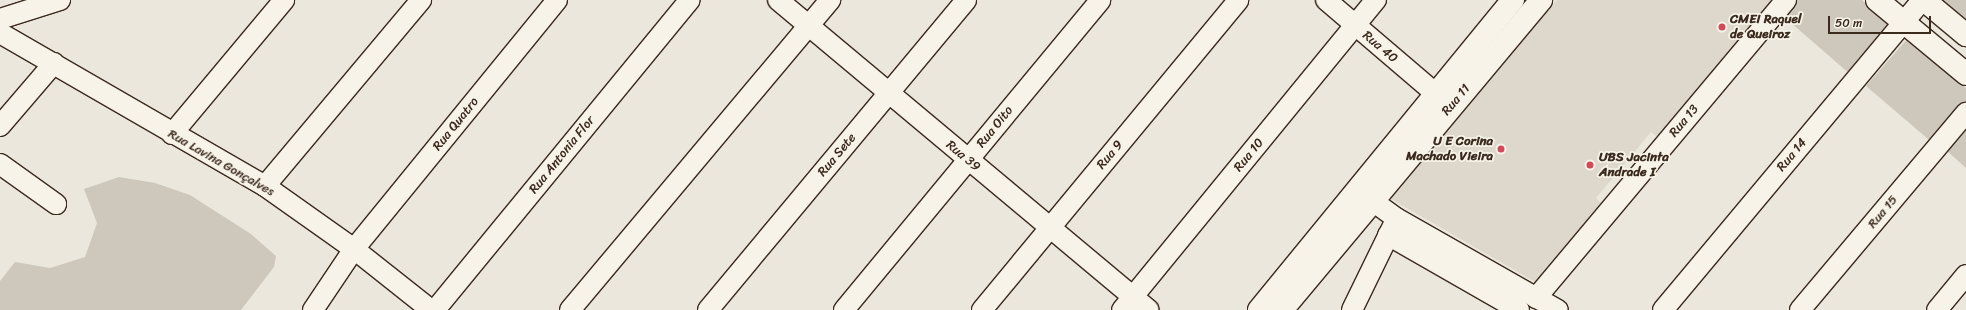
<!DOCTYPE html>
<html>
<head>
<meta charset="utf-8">
<style>
  body { margin:0 }
  #map { position:relative; width:1966px; height:310px; overflow:hidden; background:#ece7dc; font-family:Sriracha,sans-serif }
  div>[style] { position:absolute }
  [style*='--x'] { left:calc(var(--x)*1px); top:calc(var(--y)*1px); width:calc(var(--w)*1px); rotate:calc(var(--a)*1deg) }
  .built>* { inset:0; background:#ddd7cc }
  .green>* { inset:0; background:#cec8bc }
  .roads { filter:drop-shadow(1px 0 #3b2a1e) drop-shadow(-1px 0 #3b2a1e) drop-shadow(0 1px #3b2a1e) drop-shadow(0 -1px #3b2a1e) }
  .minor>* { height:20px; margin:-10px; padding:0 10px; transform-origin:10px; border-radius:10px; background:#f7f3e8 }
  .major>* { height:22px; margin:-11px; padding:0 11px; transform-origin:11px; border-radius:11px; background:#f7f3e8 }
  .dots>* { width:11px; height:11px; translate:-50% -50%; box-sizing:border-box; border:2px solid #f7f3e8; border-radius:50% }
  span { translate:-50% -50%; white-space:nowrap; text-align:center; line-height:1.15; -webkit-text-stroke:3.5px #f7f3e8; paint-order:stroke }
  .poi-label { font-size:13px; color:#3b2a1e; font-weight:700 }
  .left { translate:0 -50%; text-align:left }
  .right { translate:-100% -50%; text-align:right }
  .street-label { font-size:13px; color:#3b2a1e }
  .scale { position:absolute; left:1828px; top:16px; width:103px; height:18px; box-sizing:border-box; border:2px solid #3b2a1e; border-top:0; padding-left:5px; font-size:12px; line-height:14px; white-space:nowrap; color:#3b2a1e; -webkit-text-stroke:3px #f7f3e8; paint-order:stroke }
</style>
</head>
<body>
<div id="map">
  <div class="built">
    <div style="clip-path:polygon(1557px 0,1773px 0,1658px 137px,1651px 132px,1596px 198px,1603px 205px,1537px 283px,1391px 199px)"></div>
  </div>
  <div class="green">
    <div style="clip-path:polygon(1797px 0,1862px 0,1893px 27px,1851px 75px,1783px 16px)"></div>
    <div style="clip-path:polygon(1940px 0,1966px 0,1966px 22px)"></div>
    <div style="clip-path:polygon(1908px 38px,1966px 88px,1966px 109px,1935px 145px,1866px 86px)"></div>
    <div style="clip-path:polygon(1966px 129px,1966px 168px,1947px 151px)"></div>
    <div style="clip-path:polygon(119px 177px,155px 183px,190px 195px,251px 234px,276px 256px,274px 267px,241px 310px,0 310px,0 281px,15px 262px,50px 268px,85px 257px,97px 223px,84px 189px)"></div>
  </div>
  <div class="roads">
    <div class="minor">
      <div style="--x:778;--y:0;--w:483;--a:39.9"></div>
      <div style="--x:1326;--y:0;--w:145;--a:40.5"></div>
      <div style="--x:0;--y:19;--w:63;--a:-17.6"></div>
      <div style="--x:0;--y:33;--w:306;--a:30"></div>
      <div style="--x:265;--y:186;--w:109;--a:35.3"></div>
      <div style="--x:354;--y:249;--w:98;--a:38.4"></div>
      <div style="--x:0;--y:126;--w:83;--a:-49.4"></div>
      <div style="--x:172;--y:134;--w:175;--a:-50.1"></div>
      <div style="--x:0;--y:164;--w:69;--a:35.5"></div>
      <div style="--x:265;--y:186;--w:243;--a:-50"></div>
      <div style="--x:1359;--y:191;--w:46;--a:36.1"></div>
      <div style="--x:1396;--y:218;--w:186;--a:29.6"></div>
      <div style="--x:1388;--y:235;--w:151;--a:29.8"></div>
      <div style="--x:1536;--y:298;--w:389;--a:-50"></div>
      <div style="--x:313;--y:310;--w:73;--a:-56.1"></div>
      <div style="--x:354;--y:249;--w:321;--a:-50.8"></div>
      <div style="--x:435;--y:310;--w:401;--a:-50.6"></div>
      <div style="--x:570;--y:310;--w:405;--a:-50"></div>
      <div style="--x:708;--y:310;--w:403;--a:-50.2"></div>
      <div style="--x:844;--y:310;--w:402;--a:-50.4"></div>
      <div style="--x:982;--y:310;--w:402;--a:-50.4"></div>
      <div style="--x:1122;--y:310;--w:401;--a:-50.7"></div>
      <div style="--x:1352;--y:310;--w:96;--a:-64"></div>
      <div style="--x:1663;--y:310;--w:404;--a:-50.1"></div>
      <div style="--x:1800;--y:310;--w:258;--a:-49.9"></div>
      <div style="--x:1937;--y:310;--w:45;--a:-50.4"></div>
    </div>
    <div class="major">
      <div style="--x:1877;--y:0;--w:116;--a:39.7"></div>
      <div style="--x:1924;--y:0;--w:55;--a:39.8"></div>
      <div style="--x:1259;--y:310;--w:401;--a:-50.7"></div>
      <div style="--x:1282;--y:310;--w:404;--a:-50.1"></div>
    </div>
  </div>
  <div class="dots">
    <div style="left:1722px;top:27px;background:#d1495b"></div>
    <div style="left:1501px;top:149px;background:#d1495b"></div>
    <div style="left:1590px;top:165px;background:#d1495b"></div>
  </div>
  <div class="poi-label">
    <span class="left" style="left:1730px;top:27px">CMEI Raquel<br>de Queiroz</span>
    <span class="right" style="left:1493px;top:149px">U E Corina<br>Machado Vieira</span>
    <span class="left" style="left:1599px;top:165px">UBS Jacinta<br>Andrade I</span>
  </div>
  <div class="street-label">
    <span style="left:1380px;top:47px;rotate:40deg">Rua 40</span>
    <span style="left:1456px;top:100px;rotate:-50deg">Rua 11</span>
    <span style="left:1684px;top:121px;rotate:-50deg">Rua 13</span>
    <span style="left:456px;top:124px;rotate:-51deg">Rua Quatro</span>
    <span style="left:995px;top:127px;rotate:-51deg">Rua Oito</span>
    <span style="left:562px;top:155px;rotate:-51deg">Rua Antonia Flor</span>
    <span style="left:837px;top:155px;rotate:-50deg">Rua Sete</span>
    <span style="left:1110px;top:155px;rotate:-50deg">Rua 9</span>
    <span style="left:1249px;top:155px;rotate:-51deg">Rua 10</span>
    <span style="left:1792px;top:155px;rotate:-50deg">Rua 14</span>
    <span style="left:963px;top:156px;rotate:40deg">Rua 39</span>
    <span style="left:221px;top:163px;rotate:30deg">Rua Lavina Gonçalves</span>
    <span style="left:1883px;top:212px;rotate:-50deg">Rua 15</span>
  </div>
  <div class="scale">50 m</div>
</div>
</body>
</html>
